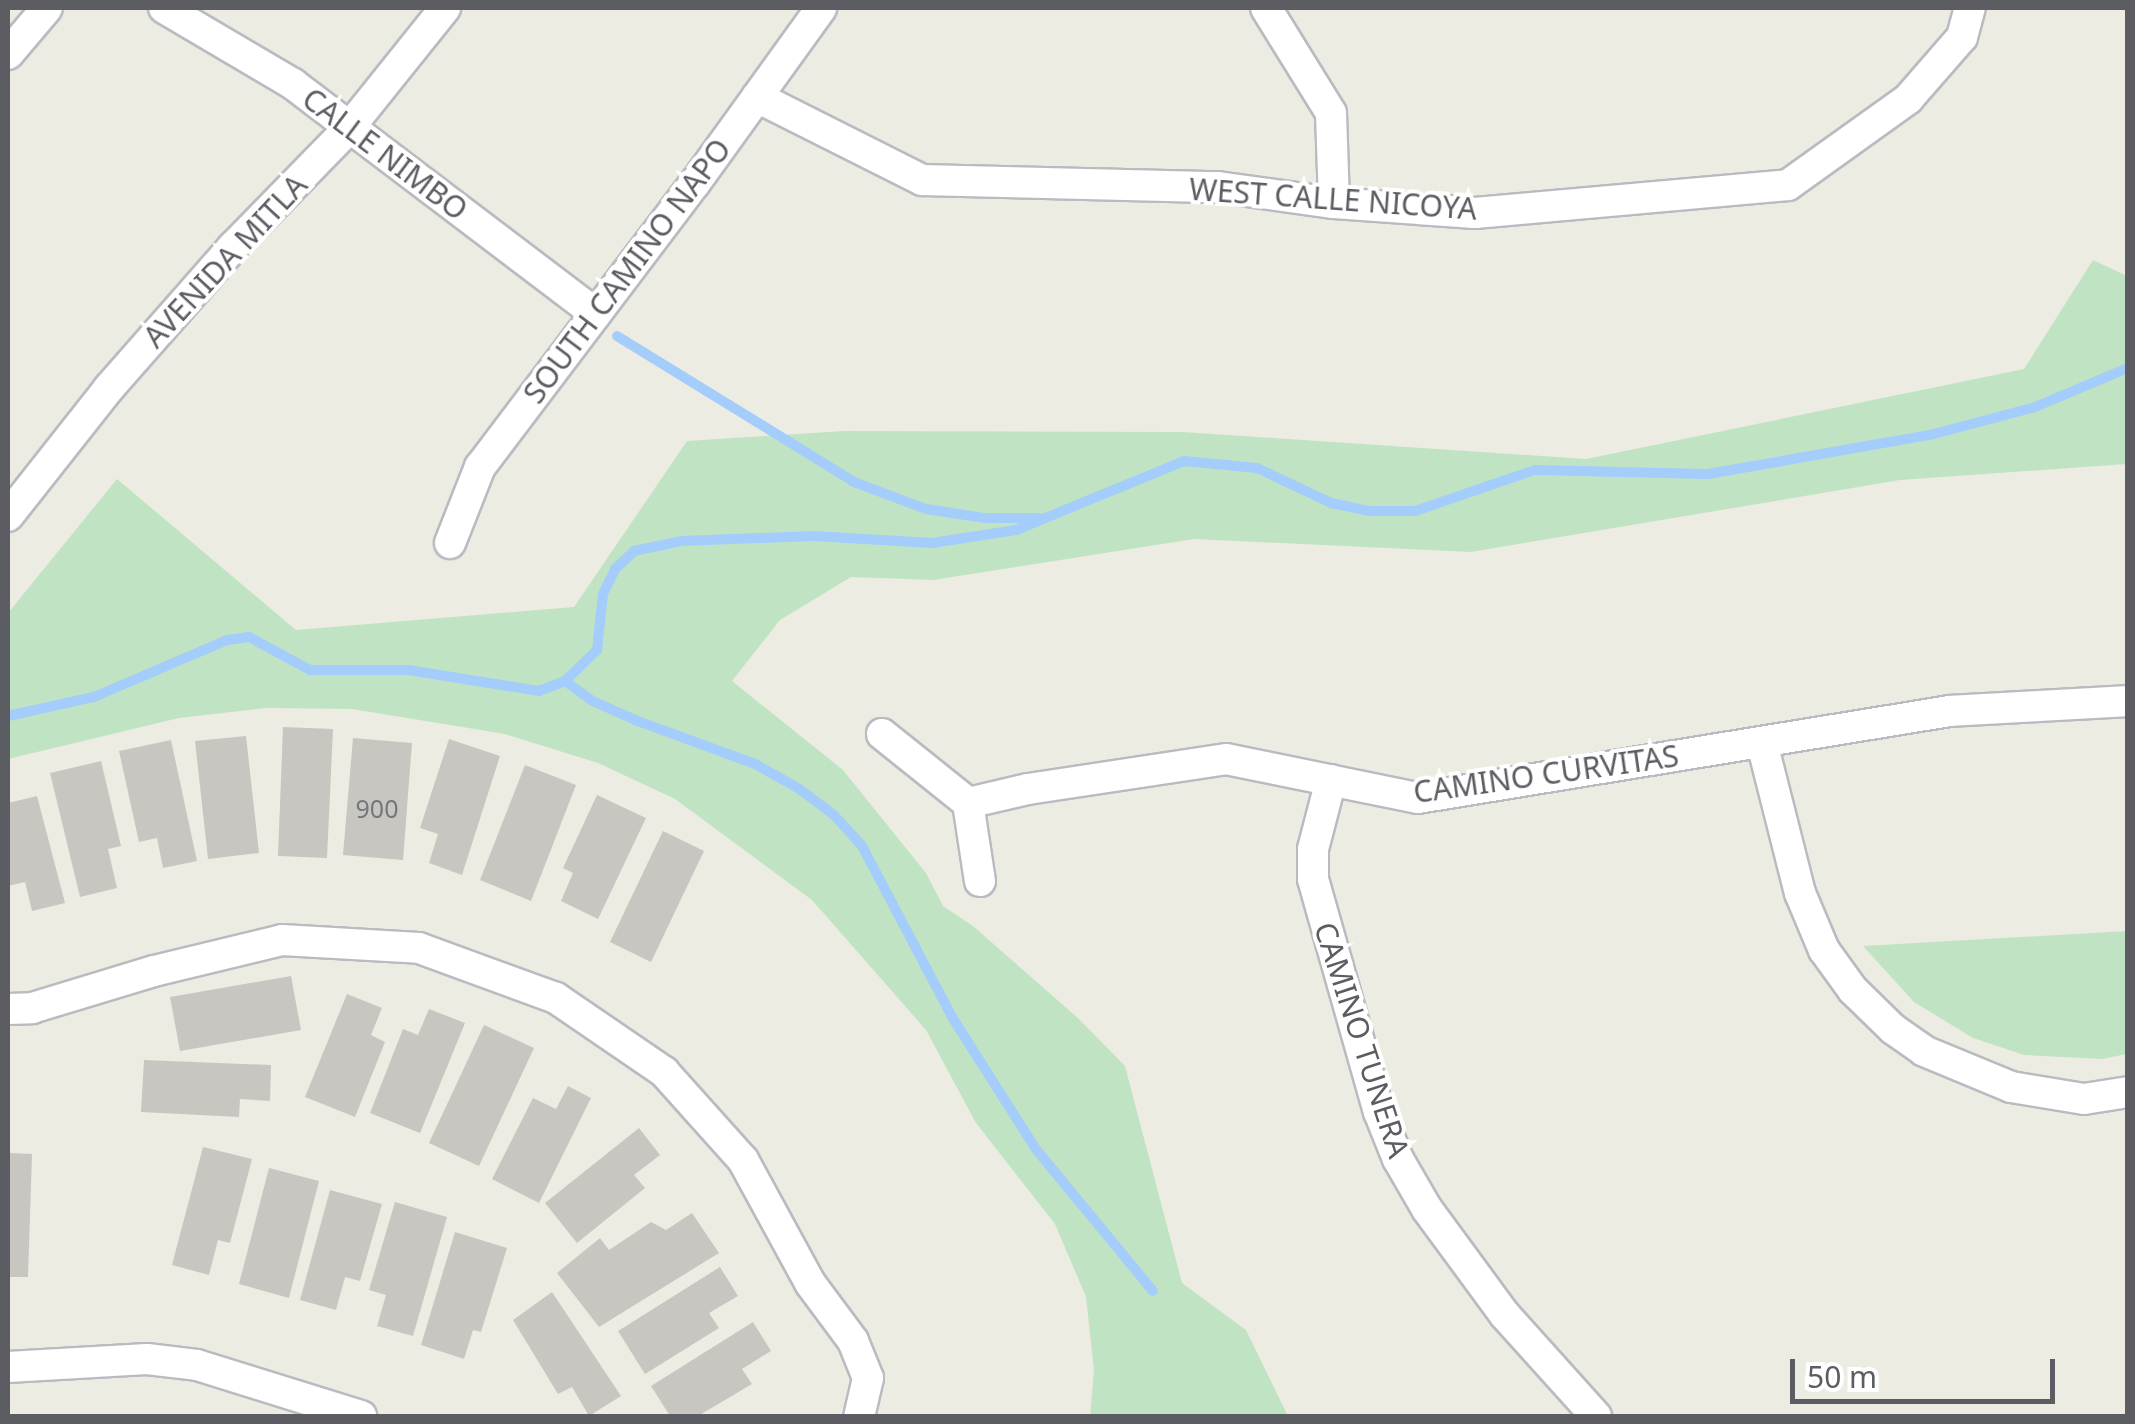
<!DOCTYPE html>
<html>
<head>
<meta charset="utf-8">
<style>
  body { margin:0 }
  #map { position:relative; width:2135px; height:1424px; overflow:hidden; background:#edece2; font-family:"Noto Sans",sans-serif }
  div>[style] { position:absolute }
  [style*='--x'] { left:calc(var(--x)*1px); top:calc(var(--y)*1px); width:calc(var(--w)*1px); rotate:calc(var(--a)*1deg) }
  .green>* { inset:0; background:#c0e4c3 }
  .stream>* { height:10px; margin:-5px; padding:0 5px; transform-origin:5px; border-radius:5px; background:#a4cdfb }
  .building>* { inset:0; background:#c8c6c0 }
  .roads { filter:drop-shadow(2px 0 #babbc1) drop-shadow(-2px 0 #babbc1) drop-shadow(0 2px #babbc1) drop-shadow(0 -2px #babbc1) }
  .street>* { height:30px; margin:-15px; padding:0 15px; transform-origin:15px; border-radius:15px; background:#fff }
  span { translate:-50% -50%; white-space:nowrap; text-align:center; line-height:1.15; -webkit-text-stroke:8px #fff; paint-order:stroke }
  .number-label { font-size:25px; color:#76777a }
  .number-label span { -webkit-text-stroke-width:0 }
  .street-label { font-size:30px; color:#5b5d63 }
  .frame { position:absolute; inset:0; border:10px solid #5b5d63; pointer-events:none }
  .scale { position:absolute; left:1790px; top:1359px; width:265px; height:45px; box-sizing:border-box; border:5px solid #5b5d63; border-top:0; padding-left:12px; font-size:30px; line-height:35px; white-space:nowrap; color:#5b5d63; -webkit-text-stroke:8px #fff; paint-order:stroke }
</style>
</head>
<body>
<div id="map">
  <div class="green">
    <div style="clip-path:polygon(2093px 260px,2127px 276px,2127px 464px,1900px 480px,1471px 552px,1194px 539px,933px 580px,851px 577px,780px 620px,732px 681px,843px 770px,926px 873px,943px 906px,973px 926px,1079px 1019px,1125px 1066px,1182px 1283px,1246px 1330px,1288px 1416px,1090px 1416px,1094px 1370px,1086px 1297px,1055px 1224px,976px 1123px,926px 1030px,812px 900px,675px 799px,598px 763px,505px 734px,352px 709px,266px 708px,179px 718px,8px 759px,8px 613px,117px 479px,296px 630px,574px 607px,687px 441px,844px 431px,1183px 432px,1586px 459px,2024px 369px)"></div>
    <div style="clip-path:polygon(2127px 931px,2127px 1054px,2102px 1059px,2024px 1055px,1973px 1038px,1914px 1002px,1863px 946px)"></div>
  </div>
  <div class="stream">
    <div style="--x:617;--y:336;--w:278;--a:31.6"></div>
    <div style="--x:854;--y:482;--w:77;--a:20.6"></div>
    <div style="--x:926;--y:509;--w:60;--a:8.7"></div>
    <div style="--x:985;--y:518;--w:54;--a:0"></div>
    <div style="--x:565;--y:681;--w:34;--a:36"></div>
    <div style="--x:593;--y:701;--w:46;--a:24.3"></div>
    <div style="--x:635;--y:720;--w:128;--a:20.1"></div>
    <div style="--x:755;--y:764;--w:49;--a:29.2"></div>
    <div style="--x:798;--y:788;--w:45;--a:36.9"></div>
    <div style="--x:834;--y:815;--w:42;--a:47.9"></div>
    <div style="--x:862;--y:846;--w:193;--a:62.2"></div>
    <div style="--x:952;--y:1017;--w:155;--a:57.6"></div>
    <div style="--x:1035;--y:1148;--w:185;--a:50.5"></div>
    <div style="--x:8;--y:716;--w:88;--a:-12.5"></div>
    <div style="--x:94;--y:697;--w:145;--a:-23.2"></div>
    <div style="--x:227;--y:640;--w:22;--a:-8"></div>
    <div style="--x:249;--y:637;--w:69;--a:28.4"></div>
    <div style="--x:310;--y:670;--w:98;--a:0"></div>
    <div style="--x:408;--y:670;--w:133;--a:9.1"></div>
    <div style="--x:539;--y:691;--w:28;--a:-21"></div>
    <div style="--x:565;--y:681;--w:45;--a:-44.1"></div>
    <div style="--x:597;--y:650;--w:56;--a:-83.9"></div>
    <div style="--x:603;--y:594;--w:28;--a:-64"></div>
    <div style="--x:615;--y:569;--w:26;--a:-43"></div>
    <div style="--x:634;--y:551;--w:49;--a:-11.8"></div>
    <div style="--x:682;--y:541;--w:132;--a:-2.2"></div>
    <div style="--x:814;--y:536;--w:118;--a:3.4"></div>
    <div style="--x:932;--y:543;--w:85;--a:-8.8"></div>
    <div style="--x:1016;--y:530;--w:182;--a:-22.3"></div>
    <div style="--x:1184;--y:461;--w:73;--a:5.5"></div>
    <div style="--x:1257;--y:468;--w:82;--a:25.3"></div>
    <div style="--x:1331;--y:503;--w:38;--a:12"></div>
    <div style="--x:1368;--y:511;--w:47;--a:0"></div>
    <div style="--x:1415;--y:511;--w:127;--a:-18.9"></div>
    <div style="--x:1535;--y:470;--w:173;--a:1.3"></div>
    <div style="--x:1708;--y:474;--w:225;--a:-10"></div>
    <div style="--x:1930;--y:435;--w:109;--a:-14.9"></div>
    <div style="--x:2035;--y:407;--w:101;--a:-22.8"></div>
  </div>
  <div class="building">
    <div style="clip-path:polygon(283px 727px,333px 729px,327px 858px,278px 856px)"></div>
    <div style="clip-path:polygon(246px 736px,259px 853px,208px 859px,195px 741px)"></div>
    <div style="clip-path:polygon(353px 738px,412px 743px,403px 860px,343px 855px)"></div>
    <div style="clip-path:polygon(449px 739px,500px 756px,462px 875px,429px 863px,438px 834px,420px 828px)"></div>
    <div style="clip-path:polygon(171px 740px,197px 861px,163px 868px,157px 838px,139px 842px,119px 751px)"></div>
    <div style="clip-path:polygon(101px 761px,121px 846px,108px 849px,117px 888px,80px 897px,50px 773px)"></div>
    <div style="clip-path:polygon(525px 765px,576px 785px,531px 901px,480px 880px)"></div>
    <div style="clip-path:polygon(597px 795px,646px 818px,598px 919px,561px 901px,573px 873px,563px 868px)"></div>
    <div style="clip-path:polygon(37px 796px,65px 903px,32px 911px,25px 882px,8px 886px,8px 803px)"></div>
    <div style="clip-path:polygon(663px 831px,704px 851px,651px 962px,610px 942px)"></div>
    <div style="clip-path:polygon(291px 976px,301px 1030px,180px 1051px,170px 997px)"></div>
    <div style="clip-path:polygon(347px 994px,382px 1008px,371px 1035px,385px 1042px,355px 1117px,305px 1097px)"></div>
    <div style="clip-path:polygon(429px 1009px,465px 1023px,420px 1133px,370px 1113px,403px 1029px,418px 1035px)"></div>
    <div style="clip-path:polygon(484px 1025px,534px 1048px,479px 1166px,429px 1143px)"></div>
    <div style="clip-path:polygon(144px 1060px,271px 1065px,270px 1101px,240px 1099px,239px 1117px,141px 1112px)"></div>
    <div style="clip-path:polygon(568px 1086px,591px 1098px,539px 1203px,492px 1179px,533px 1098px,556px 1109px)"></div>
    <div style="clip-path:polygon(639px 1128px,660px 1155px,634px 1175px,645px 1188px,577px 1243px,545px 1203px)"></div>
    <div style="clip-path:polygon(203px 1147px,252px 1159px,230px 1243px,218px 1240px,209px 1275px,172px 1265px)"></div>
    <div style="clip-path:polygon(8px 1153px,32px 1154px,28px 1277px,8px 1277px)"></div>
    <div style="clip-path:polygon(269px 1168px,319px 1181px,289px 1298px,239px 1284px)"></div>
    <div style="clip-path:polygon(330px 1190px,382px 1204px,360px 1281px,345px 1277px,336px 1310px,300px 1300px)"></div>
    <div style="clip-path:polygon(395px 1202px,447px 1217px,413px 1336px,377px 1326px,386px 1295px,369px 1290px)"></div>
    <div style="clip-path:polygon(692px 1213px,719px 1253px,599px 1327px,557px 1273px,600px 1238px,609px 1250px,651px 1222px,666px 1230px)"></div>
    <div style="clip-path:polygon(455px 1232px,507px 1248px,481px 1332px,473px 1330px,464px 1359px,421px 1345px)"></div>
    <div style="clip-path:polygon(720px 1267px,738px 1296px,709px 1313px,719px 1328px,645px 1374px,618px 1331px)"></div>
    <div style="clip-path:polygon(552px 1292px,621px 1396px,589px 1416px,572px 1387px,558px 1394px,513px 1320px)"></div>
    <div style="clip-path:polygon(753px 1322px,771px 1351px,742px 1369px,752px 1384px,698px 1416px,670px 1416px,651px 1386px)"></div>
  </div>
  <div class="roads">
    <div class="street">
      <div style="--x:164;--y:8;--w:150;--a:30.5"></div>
      <div style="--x:293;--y:84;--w:380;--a:37.2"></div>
      <div style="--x:1266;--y:8;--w:123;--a:58.2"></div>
      <div style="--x:1331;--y:113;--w:90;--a:88.1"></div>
      <div style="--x:8;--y:54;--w:60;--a:-49.7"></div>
      <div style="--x:757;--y:97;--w:185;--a:26.7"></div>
      <div style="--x:922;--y:180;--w:296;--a:1.4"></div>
      <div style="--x:1218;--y:187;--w:117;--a:7.9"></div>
      <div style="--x:1334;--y:203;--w:141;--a:4.1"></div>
      <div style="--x:1475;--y:213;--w:314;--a:-5.1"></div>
      <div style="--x:1788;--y:185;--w:148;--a:-35.6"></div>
      <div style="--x:1908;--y:99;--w:82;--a:-48.9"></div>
      <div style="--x:1962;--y:37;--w:30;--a:-75"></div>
      <div style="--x:8;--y:516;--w:163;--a:-51.7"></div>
      <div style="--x:109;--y:388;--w:188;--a:-48.7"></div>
      <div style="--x:233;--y:247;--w:166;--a:-45.7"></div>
      <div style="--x:349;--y:128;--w:154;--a:-51.3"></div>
      <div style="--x:450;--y:543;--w:82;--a:-68.5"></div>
      <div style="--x:480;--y:467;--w:356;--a:-52.9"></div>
      <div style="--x:695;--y:183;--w:216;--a:-54.2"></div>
      <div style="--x:882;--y:734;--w:110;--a:38.7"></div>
      <div style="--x:968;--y:803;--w:79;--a:81.3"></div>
      <div style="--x:1762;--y:743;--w:155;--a:75.8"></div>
      <div style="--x:1800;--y:893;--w:62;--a:67.2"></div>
      <div style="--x:1824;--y:950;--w:49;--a:54.1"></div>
      <div style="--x:1853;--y:990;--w:56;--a:44.3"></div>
      <div style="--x:1893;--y:1029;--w:38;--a:35"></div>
      <div style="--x:1924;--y:1051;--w:94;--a:22.5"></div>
      <div style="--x:2011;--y:1087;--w:74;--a:9.3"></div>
      <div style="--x:2084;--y:1099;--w:45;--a:-9"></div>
      <div style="--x:1331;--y:780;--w:71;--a:104.6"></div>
      <div style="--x:1313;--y:849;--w:30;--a:90"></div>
      <div style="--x:1313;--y:879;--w:242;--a:74.2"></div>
      <div style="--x:1379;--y:1112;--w:51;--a:68"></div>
      <div style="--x:1398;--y:1159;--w:58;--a:59.9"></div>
      <div style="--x:1427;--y:1209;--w:132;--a:53.7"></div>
      <div style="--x:1505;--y:1315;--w:136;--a:48"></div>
      <div style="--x:968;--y:803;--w:62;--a:-13.1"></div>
      <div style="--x:1028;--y:789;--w:200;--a:-8.6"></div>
      <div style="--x:1226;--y:759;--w:196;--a:11.5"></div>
      <div style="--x:1418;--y:798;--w:539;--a:-9.29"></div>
      <div style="--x:1950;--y:711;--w:178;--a:-3.2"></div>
      <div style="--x:8;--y:1009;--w:24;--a:-2"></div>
      <div style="--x:32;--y:1008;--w:127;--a:-16.9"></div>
      <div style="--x:154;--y:971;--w:132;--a:-13.6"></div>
      <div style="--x:282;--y:940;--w:137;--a:3.3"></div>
      <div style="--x:419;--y:948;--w:146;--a:20.1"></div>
      <div style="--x:556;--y:998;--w:131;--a:34.4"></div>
      <div style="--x:664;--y:1072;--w:118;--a:48.1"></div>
      <div style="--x:743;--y:1160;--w:140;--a:61.4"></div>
      <div style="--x:810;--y:1283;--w:72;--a:53.4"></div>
      <div style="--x:853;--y:1341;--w:40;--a:68"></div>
      <div style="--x:868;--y:1378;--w:39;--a:103"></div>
      <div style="--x:8;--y:1367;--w:139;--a:-3.3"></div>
      <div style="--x:147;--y:1359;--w:50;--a:6.8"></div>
      <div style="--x:197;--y:1365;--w:172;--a:17.3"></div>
    </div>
  </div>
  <div class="number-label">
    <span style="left:377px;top:808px">900</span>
  </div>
  <div class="street-label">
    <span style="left:385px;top:154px;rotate:37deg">CALLE NIMBO</span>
    <span style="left:1333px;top:199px;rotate:4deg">WEST CALLE NICOYA</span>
    <span style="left:225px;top:261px;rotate:-47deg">AVENIDA MITLA</span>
    <span style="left:627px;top:271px;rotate:-53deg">SOUTH CAMINO NAPO</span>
    <span style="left:1546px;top:774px;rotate:-8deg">CAMINO CURVITAS</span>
    <span style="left:1362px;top:1040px;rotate:72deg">CAMINO TUNERA</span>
  </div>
  <div class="frame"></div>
  <div class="scale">50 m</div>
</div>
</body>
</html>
